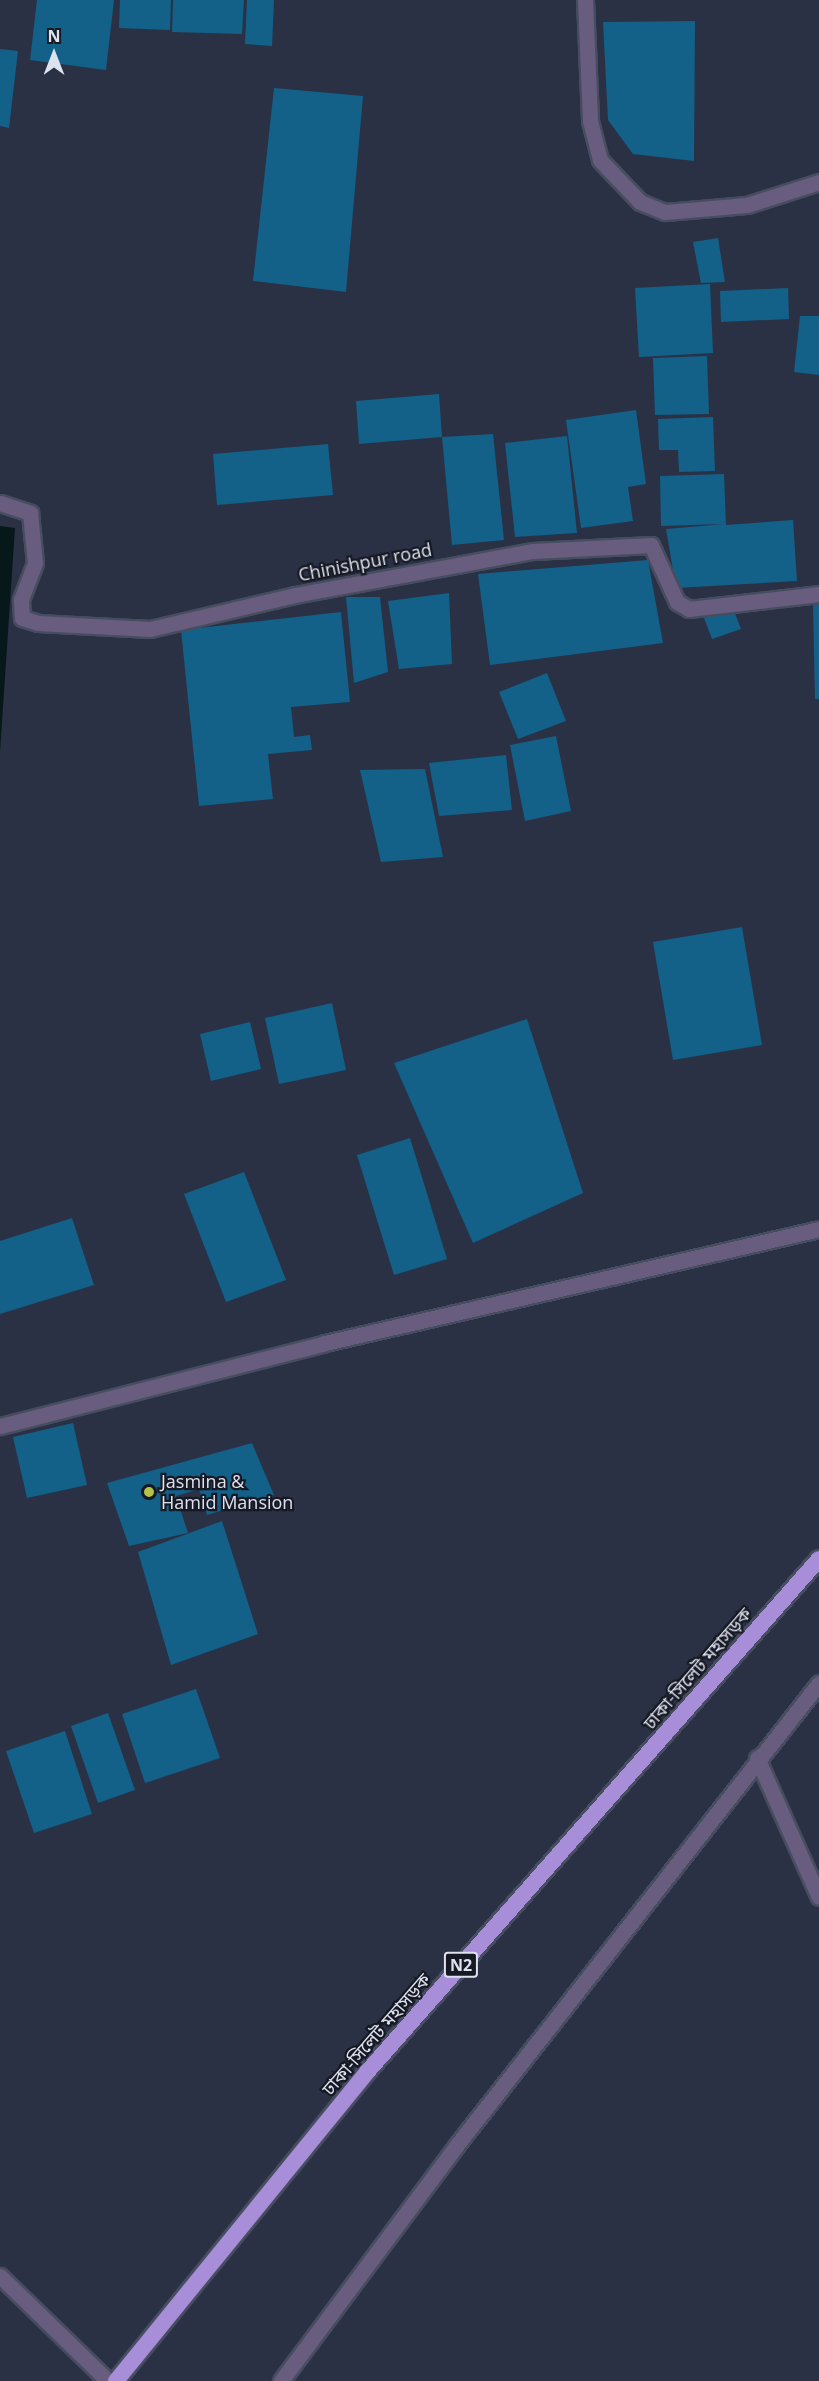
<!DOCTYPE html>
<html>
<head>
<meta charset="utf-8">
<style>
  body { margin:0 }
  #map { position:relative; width:819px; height:2381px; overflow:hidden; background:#2a3145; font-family:"Open Sans","Noto Sans Bengali",sans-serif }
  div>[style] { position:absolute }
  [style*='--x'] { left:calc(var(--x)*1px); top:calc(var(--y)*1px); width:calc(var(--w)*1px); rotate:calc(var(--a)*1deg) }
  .water>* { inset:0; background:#07181b }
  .building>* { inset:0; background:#136088 }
  .roads { filter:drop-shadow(2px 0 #474d60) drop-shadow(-2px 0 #474d60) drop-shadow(0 2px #474d60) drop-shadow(0 -2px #474d60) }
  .minor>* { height:15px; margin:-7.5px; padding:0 7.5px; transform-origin:7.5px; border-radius:7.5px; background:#685d7e }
  .tertiary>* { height:15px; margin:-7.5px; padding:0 7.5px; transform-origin:7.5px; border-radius:7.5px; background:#685d7e }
  .trunk>* { height:16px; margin:-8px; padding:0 8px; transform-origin:8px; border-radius:8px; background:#a88ed8 }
  .dots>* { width:16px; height:16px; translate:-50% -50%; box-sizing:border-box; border:3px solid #161923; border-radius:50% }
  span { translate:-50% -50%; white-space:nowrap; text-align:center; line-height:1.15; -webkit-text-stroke:4.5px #161923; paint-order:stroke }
  .shield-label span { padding:2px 4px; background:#161923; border:2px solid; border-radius:4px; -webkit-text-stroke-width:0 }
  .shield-label { font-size:16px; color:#dde2ef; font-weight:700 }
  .street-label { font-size:18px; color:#dde2ef }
  .poi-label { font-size:18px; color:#dde2ef }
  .left { translate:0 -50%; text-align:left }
  .north { position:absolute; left:24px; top:24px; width:60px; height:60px; -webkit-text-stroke:4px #161923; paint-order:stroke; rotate:0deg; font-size:16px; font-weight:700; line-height:24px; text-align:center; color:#dde2ef }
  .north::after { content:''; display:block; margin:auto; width:21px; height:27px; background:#dde2ef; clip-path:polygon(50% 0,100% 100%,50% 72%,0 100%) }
</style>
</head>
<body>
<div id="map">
  <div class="water">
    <div style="clip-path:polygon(0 526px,15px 528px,0 752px)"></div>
  </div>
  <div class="building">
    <div style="clip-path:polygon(37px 0,114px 0,106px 70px,30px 60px)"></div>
    <div style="clip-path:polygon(120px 0,171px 0,170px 30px,119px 28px)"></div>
    <div style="clip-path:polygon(173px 0,244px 0,242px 34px,172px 32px)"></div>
    <div style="clip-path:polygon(247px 0,274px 0,272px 46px,245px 44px)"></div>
    <div style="clip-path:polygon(695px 21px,694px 161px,633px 154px,608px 120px,603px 22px)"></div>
    <div style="clip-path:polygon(0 49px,18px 51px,9px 128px,0 126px)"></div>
    <div style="clip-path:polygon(274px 88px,363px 96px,346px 292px,253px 281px)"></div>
    <div style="clip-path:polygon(718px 238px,725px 282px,701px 283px,693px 242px)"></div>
    <div style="clip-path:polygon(710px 284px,713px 353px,639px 357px,635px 288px)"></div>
    <div style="clip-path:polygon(788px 288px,789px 319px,721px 322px,720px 291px)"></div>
    <div style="clip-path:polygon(800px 316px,819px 316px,819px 375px,794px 372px)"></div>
    <div style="clip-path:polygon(707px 356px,709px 414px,655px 415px,653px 358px)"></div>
    <div style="clip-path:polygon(439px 394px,442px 437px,359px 444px,356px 401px)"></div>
    <div style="clip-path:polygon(636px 410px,646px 484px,628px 487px,633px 521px,581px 528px,566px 420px)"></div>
    <div style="clip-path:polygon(713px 417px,715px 471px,679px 472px,678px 450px,659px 450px,658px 419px)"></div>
    <div style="clip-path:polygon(493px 434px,504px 540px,452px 545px,442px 437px)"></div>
    <div style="clip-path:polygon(567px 436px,577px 533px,515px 537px,505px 443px)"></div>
    <div style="clip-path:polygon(328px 444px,333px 495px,217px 505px,213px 454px)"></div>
    <div style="clip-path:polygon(724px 474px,726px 525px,793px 520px,797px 581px,676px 588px,666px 529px,724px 524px,661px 526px,660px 476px)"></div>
    <div style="clip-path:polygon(648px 560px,663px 643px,490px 665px,478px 574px)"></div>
    <div style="clip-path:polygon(449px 593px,452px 664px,399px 669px,388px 601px)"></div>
    <div style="clip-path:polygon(346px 597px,380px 597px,388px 672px,354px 683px)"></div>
    <div style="clip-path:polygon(813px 603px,819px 603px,819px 699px,815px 699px)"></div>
    <div style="clip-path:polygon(733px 608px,741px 629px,712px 639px,704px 618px)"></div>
    <div style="clip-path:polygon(341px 612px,350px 702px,291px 707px,294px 737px,310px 735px,312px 750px,268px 754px,273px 799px,199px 806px,181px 630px)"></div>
    <div style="clip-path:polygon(547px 673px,566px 721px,518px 739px,499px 692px)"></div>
    <div style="clip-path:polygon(556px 736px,571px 811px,525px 821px,510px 745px)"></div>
    <div style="clip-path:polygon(506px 755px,512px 810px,439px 816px,429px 763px)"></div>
    <div style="clip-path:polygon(425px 769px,443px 857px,381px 862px,360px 770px)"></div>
    <div style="clip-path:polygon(742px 927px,762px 1045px,673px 1060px,653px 942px)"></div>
    <div style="clip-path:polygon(332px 1003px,346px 1070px,279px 1084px,265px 1018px)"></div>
    <div style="clip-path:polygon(527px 1019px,583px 1193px,473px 1243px,394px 1063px)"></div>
    <div style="clip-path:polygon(250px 1022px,261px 1069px,211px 1081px,200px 1034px)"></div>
    <div style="clip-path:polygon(410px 1138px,447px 1259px,394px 1275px,357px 1155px)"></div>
    <div style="clip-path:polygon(244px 1172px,286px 1280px,226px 1302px,184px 1194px)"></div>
    <div style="clip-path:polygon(72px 1218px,94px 1285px,0 1314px,0 1241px)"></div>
    <div style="clip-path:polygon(73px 1423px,87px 1485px,27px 1498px,13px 1437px)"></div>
    <div style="clip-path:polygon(252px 1443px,274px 1495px,207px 1515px,199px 1489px,176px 1496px,188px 1533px,129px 1546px,107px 1483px)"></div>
    <div style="clip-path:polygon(222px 1521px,258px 1634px,171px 1665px,138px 1552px)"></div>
    <div style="clip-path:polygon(196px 1689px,220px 1758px,145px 1783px,122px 1714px)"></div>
    <div style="clip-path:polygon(108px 1713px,135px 1790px,98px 1803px,71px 1726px)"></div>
    <div style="clip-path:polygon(65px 1731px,92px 1814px,34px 1833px,6px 1751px)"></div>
  </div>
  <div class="roads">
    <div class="minor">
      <div style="--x:585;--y:0;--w:121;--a:87.6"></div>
      <div style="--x:590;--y:121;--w:40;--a:75.6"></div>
      <div style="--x:600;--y:160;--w:58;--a:46.4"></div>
      <div style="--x:640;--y:202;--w:27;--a:22"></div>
      <div style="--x:665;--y:212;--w:82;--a:-4.9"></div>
      <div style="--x:747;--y:205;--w:76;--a:-17.7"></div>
      <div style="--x:0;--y:503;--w:32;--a:18"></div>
      <div style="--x:30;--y:513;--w:50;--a:84.3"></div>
      <div style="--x:35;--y:563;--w:40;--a:111"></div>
      <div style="--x:21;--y:600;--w:18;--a:87"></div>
      <div style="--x:22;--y:618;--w:17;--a:17"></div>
      <div style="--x:38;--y:623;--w:112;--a:3.1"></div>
      <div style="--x:150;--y:629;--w:149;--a:-13.2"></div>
      <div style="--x:295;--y:595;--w:242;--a:-10.5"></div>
      <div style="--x:533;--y:551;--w:118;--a:-2.9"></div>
      <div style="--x:651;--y:545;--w:63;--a:65.5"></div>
      <div style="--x:677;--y:602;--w:14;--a:30"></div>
      <div style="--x:689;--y:609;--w:131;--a:-6.6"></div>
      <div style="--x:0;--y:1426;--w:335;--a:-14.3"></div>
      <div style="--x:325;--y:1343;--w:507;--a:-12.99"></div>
      <div style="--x:757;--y:1758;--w:152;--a:66"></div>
      <div style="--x:281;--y:2381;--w:293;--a:-53.3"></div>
    </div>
    <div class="tertiary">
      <div style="--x:456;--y:2146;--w:588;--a:-51.9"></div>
      <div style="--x:0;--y:2276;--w:151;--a:44.2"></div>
    </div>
    <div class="trunk">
      <div style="--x:116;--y:2381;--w:400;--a:-50.9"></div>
      <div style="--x:368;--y:2071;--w:682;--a:-48.62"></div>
    </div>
  </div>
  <div class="dots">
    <div style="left:149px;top:1492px;background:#b6c148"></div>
  </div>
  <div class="shield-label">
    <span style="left:461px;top:1965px">N2</span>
  </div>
  <div class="street-label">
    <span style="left:365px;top:562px;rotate:-11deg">Chinishpur road</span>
    <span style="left:697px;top:1668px;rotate:-49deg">ঢাকা-সিলেট মহাসড়ক</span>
    <span style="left:376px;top:2034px;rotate:-49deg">ঢাকা-সিলেট মহাসড়ক</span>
  </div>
  <div class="poi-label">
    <span class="left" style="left:161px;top:1492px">Jasmina &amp;<br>Hamid Mansion</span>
  </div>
  <div class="north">N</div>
</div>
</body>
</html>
